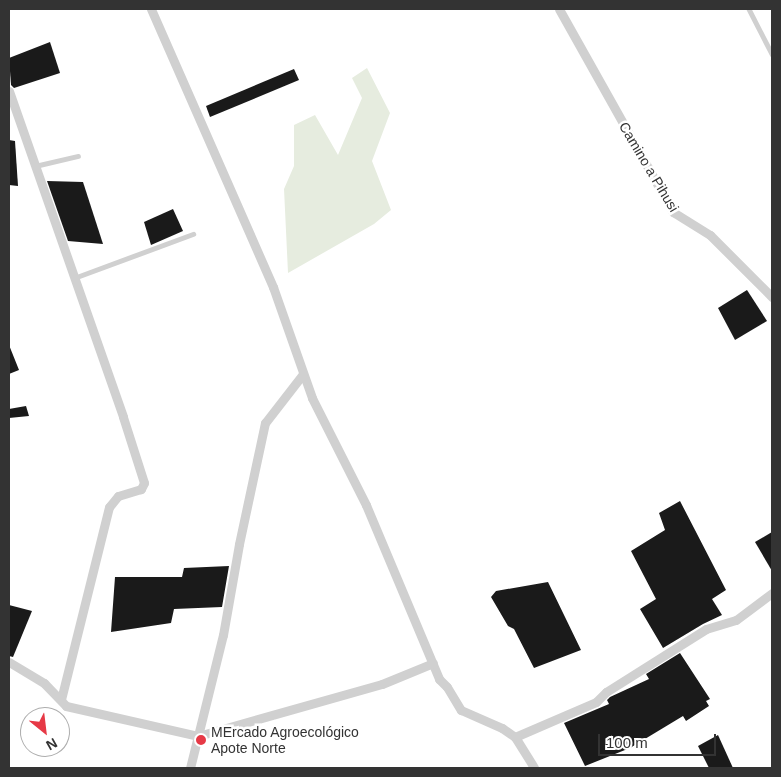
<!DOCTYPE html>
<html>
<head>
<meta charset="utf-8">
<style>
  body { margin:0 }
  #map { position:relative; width:781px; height:777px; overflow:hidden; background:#fff; font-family:Arial,sans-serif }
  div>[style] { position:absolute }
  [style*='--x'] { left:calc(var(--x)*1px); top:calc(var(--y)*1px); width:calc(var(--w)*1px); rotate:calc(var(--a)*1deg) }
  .green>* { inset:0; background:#e6ecdf }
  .building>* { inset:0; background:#1a1a1a }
  .service>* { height:4.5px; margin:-2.25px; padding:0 2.25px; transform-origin:2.25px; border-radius:2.25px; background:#d0d0d0 }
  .minor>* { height:9px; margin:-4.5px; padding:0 4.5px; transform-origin:4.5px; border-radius:4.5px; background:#d0d0d0 }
  .dots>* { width:14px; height:14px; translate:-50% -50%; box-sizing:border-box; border:2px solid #fff; border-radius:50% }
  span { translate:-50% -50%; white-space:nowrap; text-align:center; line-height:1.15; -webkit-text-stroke:5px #fff; paint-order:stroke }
  .street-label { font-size:14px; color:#333 }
  .poi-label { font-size:14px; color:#333 }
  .left { translate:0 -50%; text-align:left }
  .frame { position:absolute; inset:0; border:10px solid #333; pointer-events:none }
  .north { position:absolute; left:20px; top:707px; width:50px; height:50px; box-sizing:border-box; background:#fff; border:1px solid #adadad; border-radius:50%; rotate:151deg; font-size:14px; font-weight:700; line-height:20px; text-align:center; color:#333 }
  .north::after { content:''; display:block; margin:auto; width:18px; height:22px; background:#e63946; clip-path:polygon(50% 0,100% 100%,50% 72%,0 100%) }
  .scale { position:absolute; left:598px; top:734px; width:118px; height:22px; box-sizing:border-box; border:2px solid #333; border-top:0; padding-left:6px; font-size:15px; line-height:18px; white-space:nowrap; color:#333; -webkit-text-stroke:4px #fff; paint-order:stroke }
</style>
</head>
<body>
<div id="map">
  <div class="green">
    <div style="clip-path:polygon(367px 68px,390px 113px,372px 161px,391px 210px,374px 224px,288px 273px,284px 189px,294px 166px,294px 125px,315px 115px,338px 155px,362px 98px,352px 78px)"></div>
  </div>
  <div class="building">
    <div style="clip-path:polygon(50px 42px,60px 73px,14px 88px,11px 85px,9px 58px)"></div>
    <div style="clip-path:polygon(294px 69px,299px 80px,210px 117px,206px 106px)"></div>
    <div style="clip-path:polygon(9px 140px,15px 141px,18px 186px,9px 185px)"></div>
    <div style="clip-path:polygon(47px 181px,83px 182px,103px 244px,68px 241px)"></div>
    <div style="clip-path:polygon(173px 209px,183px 231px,151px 245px,144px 222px)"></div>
    <div style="clip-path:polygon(747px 290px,767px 321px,735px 340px,718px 308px)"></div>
    <div style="clip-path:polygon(9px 345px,19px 370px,9px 374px)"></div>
    <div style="clip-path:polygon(26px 406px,29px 416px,9px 418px,9px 409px)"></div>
    <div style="clip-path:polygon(680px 501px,726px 590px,712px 599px,722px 615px,703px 624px,663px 648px,640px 609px,656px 599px,631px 551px,665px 530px,659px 513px)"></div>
    <div style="clip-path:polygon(772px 532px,772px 571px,755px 542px)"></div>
    <div style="clip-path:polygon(229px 566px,222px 607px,174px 609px,171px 623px,111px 632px,115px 577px,182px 577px,184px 568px)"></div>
    <div style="clip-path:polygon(548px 582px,581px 650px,534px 668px,514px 629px,508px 626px,491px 597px,496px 591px)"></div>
    <div style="clip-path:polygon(9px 605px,32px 611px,13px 657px,9px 656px)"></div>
    <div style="clip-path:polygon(680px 653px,710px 699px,706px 701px,709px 706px,686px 721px,683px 716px,630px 748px,585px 766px,564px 723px,609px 704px,607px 700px,610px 697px,649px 679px,646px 674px)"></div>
    <div style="clip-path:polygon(718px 735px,733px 768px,709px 768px,698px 746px)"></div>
  </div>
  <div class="service">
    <div style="--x:749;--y:9;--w:51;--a:62.9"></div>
    <div style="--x:35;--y:166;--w:44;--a:-13.1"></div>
    <div style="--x:74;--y:278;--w:127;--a:-20.3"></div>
  </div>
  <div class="minor">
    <div style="--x:151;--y:9;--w:304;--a:66.3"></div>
    <div style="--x:273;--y:287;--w:118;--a:70.6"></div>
    <div style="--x:312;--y:398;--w:120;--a:63.2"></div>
    <div style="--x:366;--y:505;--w:189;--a:67.2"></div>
    <div style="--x:439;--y:679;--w:11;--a:45"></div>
    <div style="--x:447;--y:687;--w:27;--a:59"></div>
    <div style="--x:461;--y:710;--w:45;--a:23.7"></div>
    <div style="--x:502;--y:728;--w:16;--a:35"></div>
    <div style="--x:515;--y:737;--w:36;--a:58"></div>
    <div style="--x:559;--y:9;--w:233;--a:60.7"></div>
    <div style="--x:673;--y:212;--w:44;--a:31.9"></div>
    <div style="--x:710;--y:235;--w:88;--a:45"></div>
    <div style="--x:9;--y:91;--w:345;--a:70.7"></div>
    <div style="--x:123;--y:417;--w:69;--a:72.3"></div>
    <div style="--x:144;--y:483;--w:7;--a:117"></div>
    <div style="--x:141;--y:489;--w:24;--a:163"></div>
    <div style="--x:118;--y:496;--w:14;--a:129"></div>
    <div style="--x:109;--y:507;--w:198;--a:104"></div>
    <div style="--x:9;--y:662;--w:41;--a:31"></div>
    <div style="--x:44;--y:683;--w:32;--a:46"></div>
    <div style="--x:66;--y:706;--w:135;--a:12.8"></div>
    <div style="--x:198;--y:736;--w:191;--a:-15.8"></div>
    <div style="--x:382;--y:684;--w:55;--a:-22.4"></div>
    <div style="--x:515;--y:737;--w:88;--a:-23.4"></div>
    <div style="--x:596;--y:702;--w:14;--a:-45"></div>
    <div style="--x:606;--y:692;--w:118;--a:-32.2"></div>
    <div style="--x:706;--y:629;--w:31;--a:-17"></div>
    <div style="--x:736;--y:620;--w:45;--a:-36.9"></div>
    <div style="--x:190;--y:768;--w:137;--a:-76.1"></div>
    <div style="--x:223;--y:635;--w:92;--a:-80"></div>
    <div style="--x:239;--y:544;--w:124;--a:-77.9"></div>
    <div style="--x:265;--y:423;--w:62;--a:-52.2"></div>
  </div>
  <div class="dots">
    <div style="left:201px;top:740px;background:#e63946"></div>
  </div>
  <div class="street-label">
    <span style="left:649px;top:167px;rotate:59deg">Camino a Pihusi</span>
  </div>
  <div class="poi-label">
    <span class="left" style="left:211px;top:740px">MErcado Agroecológico<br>Apote Norte</span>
  </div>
  <div class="frame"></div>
  <div class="north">N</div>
  <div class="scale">100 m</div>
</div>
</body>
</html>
